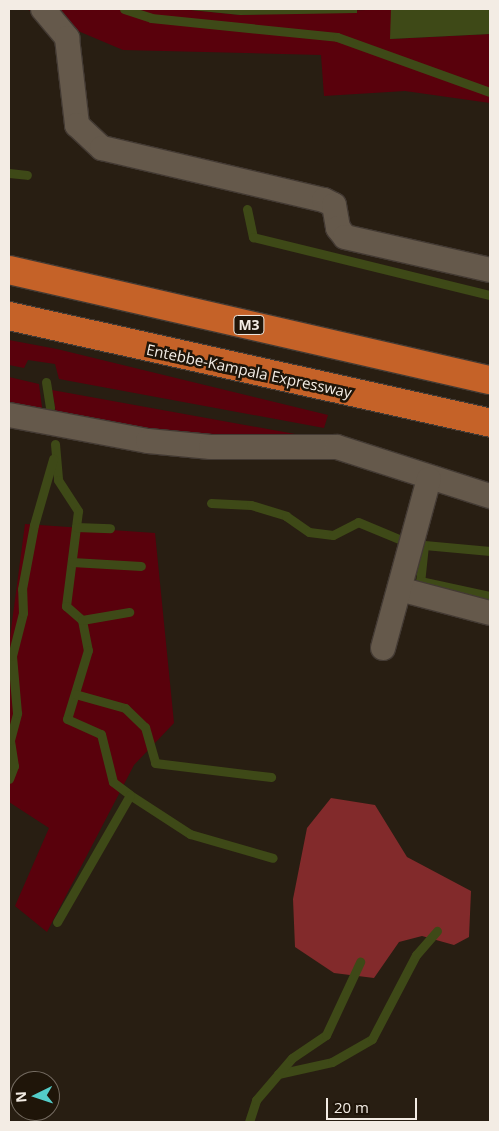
<!DOCTYPE html>
<html>
<head>
<meta charset="utf-8">
<style>
  body { margin:0 }
  #map { position:relative; width:499px; height:1131px; overflow:hidden; background:#281e12; font-family:"Open Sans",sans-serif }
  div>[style] { position:absolute }
  [style*='--x'] { left:calc(var(--x)*1px); top:calc(var(--y)*1px); width:calc(var(--w)*1px); rotate:calc(var(--a)*1deg) }
  .green>* { inset:0; background:#59010c }
  .forest>* { inset:0; background:#822a2b }
  .water>* { inset:0; background:#3e4917 }
  .stream>* { height:9px; margin:-4.5px; padding:0 4.5px; transform-origin:4.5px; border-radius:4.5px; background:#3e4917 }
  .roads { filter:drop-shadow(1px 0 #433a33) drop-shadow(-1px 0 #433a33) drop-shadow(0 1px #433a33) drop-shadow(0 -1px #433a33) }
  .minor>* { height:24px; margin:-12px; padding:0 12px; transform-origin:12px; border-radius:12px; background:#65594b }
  .motorway>* { height:28px; margin:-14px; padding:0 14px; transform-origin:14px; border-radius:14px; background:#c56228 }
  span { translate:-50% -50%; white-space:nowrap; text-align:center; line-height:1.15; -webkit-text-stroke:5px #1f1509; paint-order:stroke }
  .shield-label span { padding:1px 4px; background:#1f1509; border:1px solid; border-radius:4px; -webkit-text-stroke-width:0 }
  .shield-label { font-size:14px; color:#f3ece4; font-weight:700 }
  .street-label { font-size:15px; color:#f3ece4 }
  .frame { position:absolute; inset:0; border:10px solid #f3ece4; pointer-events:none }
  .north { position:absolute; left:10px; top:1071px; width:50px; height:50px; box-sizing:border-box; background:#1f1509; border:1px solid #746b61; border-radius:50%; rotate:266deg; font-size:14px; font-weight:700; line-height:20px; text-align:center; color:#f3ece4 }
  .north::after { content:''; display:block; margin:auto; width:18px; height:22px; background:#53cdc9; clip-path:polygon(50% 0,100% 100%,50% 72%,0 100%) }
  .scale { position:absolute; left:326px; top:1098px; width:91px; height:22px; box-sizing:border-box; border:2px solid #f3ece4; border-top:0; padding-left:6px; font-size:15px; line-height:18px; white-space:nowrap; color:#f3ece4; -webkit-text-stroke:4px #1f1509; paint-order:stroke }
</style>
</head>
<body>
<div id="map">
  <div class="green">
    <div style="clip-path:polygon(26px 9px,181px 9px,240px 15px,391px 9px,391px 39px,490px 34px,490px 103px,405px 91px,324px 96px,321px 55px,123px 50px)"></div>
    <div style="clip-path:polygon(9px 340px,57px 349px,328px 415px,324px 428px,59px 379px,55px 364px,28px 360px,24px 368px,9px 365px)"></div>
    <div style="clip-path:polygon(9px 377px,39px 384px,43px 415px,9px 407px)"></div>
    <div style="clip-path:polygon(52px 390px,317px 438px,153px 435px,57px 419px)"></div>
    <div style="clip-path:polygon(25px 524px,155px 533px,174px 723px,134px 765px,47px 932px,15px 906px,49px 828px,9px 802px,9px 645px)"></div>
  </div>
  <div class="forest">
    <div style="clip-path:polygon(331px 798px,375px 805px,407px 857px,471px 891px,469px 937px,454px 945px,422px 936px,399px 942px,374px 978px,334px 973px,295px 947px,293px 899px,307px 828px)"></div>
  </div>
  <div class="water">
    <div style="clip-path:polygon(181px 9px,357px 9px,357px 13px,240px 15px)"></div>
    <div style="clip-path:polygon(391px 9px,490px 9px,490px 34px,390px 39px)"></div>
  </div>
  <div class="stream">
    <div style="--x:124;--y:9;--w:28;--a:18"></div>
    <div style="--x:151;--y:18;--w:187;--a:5.8"></div>
    <div style="--x:337;--y:37;--w:163;--a:19.8"></div>
    <div style="--x:9;--y:173;--w:18;--a:6"></div>
    <div style="--x:247;--y:209;--w:29;--a:78"></div>
    <div style="--x:253;--y:237;--w:244;--a:13.8"></div>
    <div style="--x:46;--y:382;--w:26;--a:81"></div>
    <div style="--x:55;--y:444;--w:36;--a:85"></div>
    <div style="--x:58;--y:480;--w:37;--a:57"></div>
    <div style="--x:78;--y:511;--w:96;--a:97.2"></div>
    <div style="--x:66;--y:606;--w:21;--a:41"></div>
    <div style="--x:82;--y:620;--w:31;--a:79"></div>
    <div style="--x:88;--y:650;--w:72;--a:106.9"></div>
    <div style="--x:67;--y:719;--w:37;--a:24"></div>
    <div style="--x:101;--y:734;--w:49;--a:76"></div>
    <div style="--x:113;--y:782;--w:21;--a:37"></div>
    <div style="--x:130;--y:795;--w:72;--a:33"></div>
    <div style="--x:190;--y:834;--w:86;--a:16.1"></div>
    <div style="--x:211;--y:503;--w:40;--a:2.9"></div>
    <div style="--x:251;--y:505;--w:37;--a:17"></div>
    <div style="--x:286;--y:516;--w:28;--a:35"></div>
    <div style="--x:309;--y:532;--w:24;--a:7"></div>
    <div style="--x:333;--y:535;--w:28;--a:-27"></div>
    <div style="--x:358;--y:522;--w:44;--a:22.5"></div>
    <div style="--x:76;--y:527;--w:34;--a:2"></div>
    <div style="--x:490;--y:551;--w:66;--a:-174.8"></div>
    <div style="--x:424;--y:545;--w:36;--a:96"></div>
    <div style="--x:420;--y:581;--w:72;--a:12.1"></div>
    <div style="--x:72;--y:562;--w:69;--a:3.3"></div>
    <div style="--x:82;--y:620;--w:48;--a:-9.7"></div>
    <div style="--x:75;--y:694;--w:52;--a:15.6"></div>
    <div style="--x:125;--y:708;--w:28;--a:44"></div>
    <div style="--x:145;--y:727;--w:37;--a:74"></div>
    <div style="--x:155;--y:763;--w:117;--a:6.9"></div>
    <div style="--x:9;--y:779;--w:14;--a:-69"></div>
    <div style="--x:14;--y:766;--w:26;--a:-99"></div>
    <div style="--x:10;--y:740;--w:28;--a:-75"></div>
    <div style="--x:17;--y:713;--w:57;--a:-95"></div>
    <div style="--x:12;--y:656;--w:44;--a:-75.7"></div>
    <div style="--x:23;--y:613;--w:24;--a:-92"></div>
    <div style="--x:22;--y:589;--w:65;--a:-79.4"></div>
    <div style="--x:34;--y:525;--w:69;--a:-73.9"></div>
    <div style="--x:57;--y:922;--w:146;--a:-60.1"></div>
    <div style="--x:278;--y:1074;--w:55;--a:-12.5"></div>
    <div style="--x:332;--y:1062;--w:46;--a:-29.9"></div>
    <div style="--x:372;--y:1039;--w:95;--a:-62.4"></div>
    <div style="--x:416;--y:955;--w:32;--a:-49"></div>
    <div style="--x:249;--y:1122;--w:23;--a:-72"></div>
    <div style="--x:256;--y:1100;--w:55;--a:-49.4"></div>
    <div style="--x:292;--y:1058;--w:41;--a:-34.1"></div>
    <div style="--x:326;--y:1035;--w:81;--a:-65"></div>
  </div>
  <div class="roads">
    <div class="minor">
      <div style="--x:43;--y:9;--w:38;--a:50"></div>
      <div style="--x:67;--y:38;--w:88;--a:83.4"></div>
      <div style="--x:77;--y:125;--w:34;--a:43"></div>
      <div style="--x:102;--y:148;--w:228;--a:13.2"></div>
      <div style="--x:324;--y:200;--w:11;--a:27"></div>
      <div style="--x:334;--y:205;--w:23;--a:80"></div>
      <div style="--x:338;--y:228;--w:11;--a:52"></div>
      <div style="--x:345;--y:237;--w:149;--a:12.8"></div>
      <div style="--x:9;--y:415;--w:141;--a:10.6"></div>
      <div style="--x:148;--y:441;--w:63;--a:5.4"></div>
      <div style="--x:211;--y:447;--w:126;--a:0"></div>
      <div style="--x:337;--y:447;--w:161;--a:17.8"></div>
      <div style="--x:403;--y:590;--w:90;--a:14.8"></div>
      <div style="--x:383;--y:648;--w:175;--a:-74.8"></div>
    </div>
    <div class="motorway">
      <div style="--x:9;--y:270;--w:493;--a:12.9"></div>
      <div style="--x:9;--y:316;--w:493;--a:12.5"></div>
    </div>
  </div>
  <div class="shield-label">
    <span style="left:249px;top:325px">M3</span>
  </div>
  <div class="street-label">
    <span style="left:249px;top:371px;rotate:12deg">Entebbe-Kampala Expressway</span>
  </div>
  <div class="frame"></div>
  <div class="north">N</div>
  <div class="scale">20 m</div>
</div>
</body>
</html>
